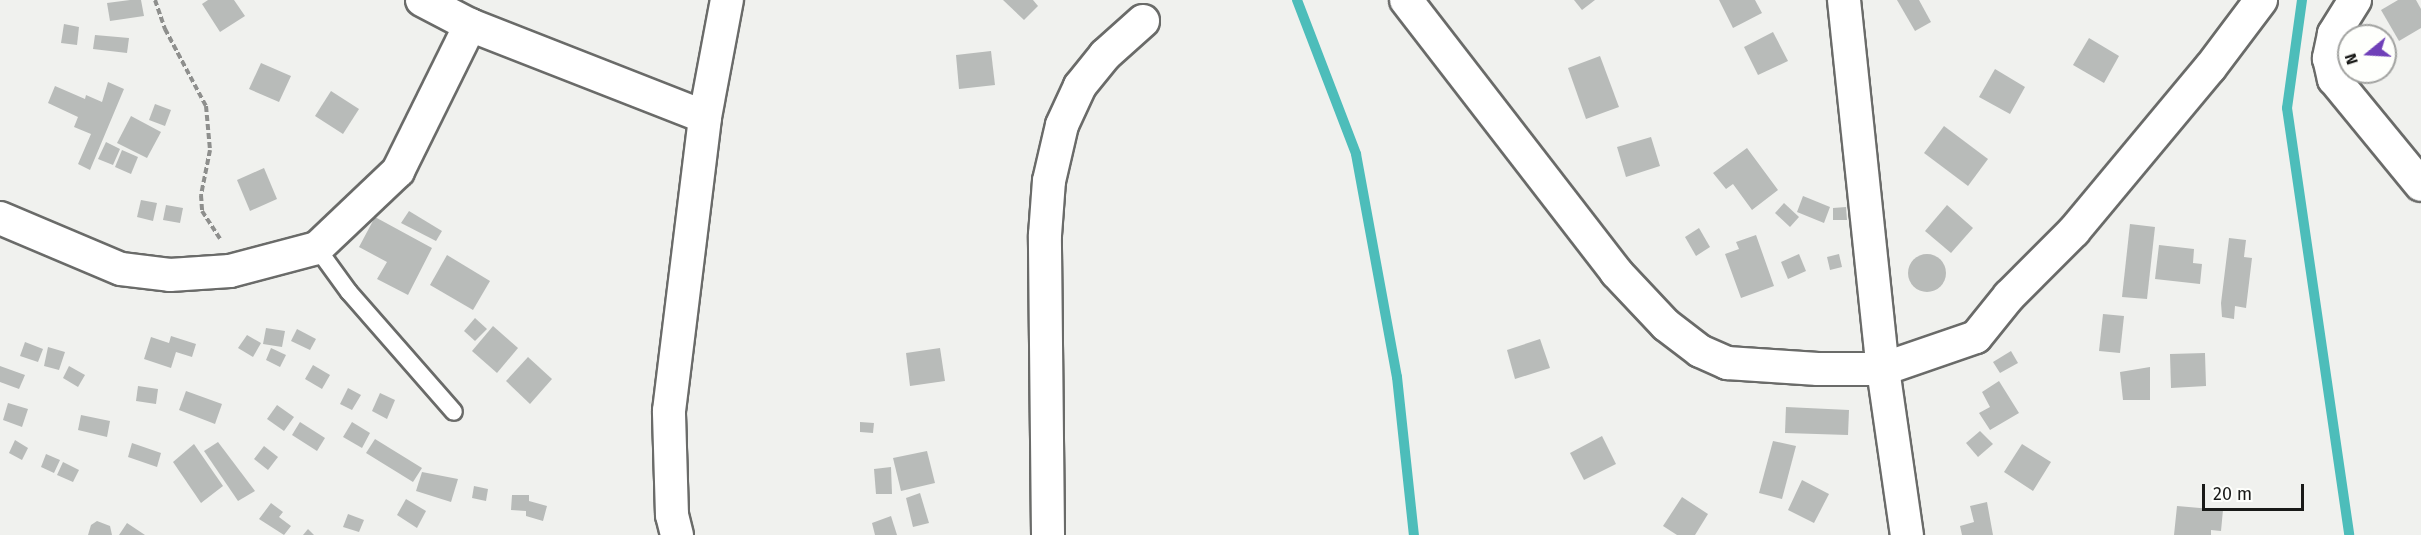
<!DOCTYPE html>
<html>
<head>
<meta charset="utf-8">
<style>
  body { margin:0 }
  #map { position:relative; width:2421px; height:535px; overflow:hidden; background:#f0f1ee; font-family:"Fira Sans",sans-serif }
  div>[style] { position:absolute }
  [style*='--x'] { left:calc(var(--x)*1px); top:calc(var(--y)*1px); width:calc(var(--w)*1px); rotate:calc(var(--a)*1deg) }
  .stream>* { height:10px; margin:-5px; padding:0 5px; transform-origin:5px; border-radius:5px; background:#4dbdba }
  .building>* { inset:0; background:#b8bbb9 }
  .round { border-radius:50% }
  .path>* { height:4px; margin-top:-2px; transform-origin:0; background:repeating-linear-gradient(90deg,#8e8f8d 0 6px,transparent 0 9px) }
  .roads { filter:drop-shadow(2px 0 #6a6b69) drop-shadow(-2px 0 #6a6b69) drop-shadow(0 2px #6a6b69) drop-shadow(0 -2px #6a6b69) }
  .service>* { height:16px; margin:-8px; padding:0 8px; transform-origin:8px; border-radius:8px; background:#fff }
  .minor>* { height:32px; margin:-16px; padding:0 16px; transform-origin:16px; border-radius:16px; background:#fff }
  span { translate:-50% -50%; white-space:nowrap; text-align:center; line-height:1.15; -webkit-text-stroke:6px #fefffc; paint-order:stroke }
  .north { position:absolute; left:2337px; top:24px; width:60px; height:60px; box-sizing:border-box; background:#fefffc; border:2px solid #a2a3a1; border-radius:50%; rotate:252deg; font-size:16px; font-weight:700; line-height:24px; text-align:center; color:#191a18 }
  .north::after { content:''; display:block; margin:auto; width:21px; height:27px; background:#6f40b8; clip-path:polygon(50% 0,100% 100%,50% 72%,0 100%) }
  .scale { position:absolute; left:2202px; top:484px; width:102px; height:27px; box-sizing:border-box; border:3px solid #191a18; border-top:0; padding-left:8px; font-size:18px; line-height:21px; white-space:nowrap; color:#191a18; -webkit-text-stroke:4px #fefffc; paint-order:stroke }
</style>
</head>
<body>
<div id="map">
  <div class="stream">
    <div style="--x:1297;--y:0;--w:165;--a:69"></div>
    <div style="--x:1356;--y:154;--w:227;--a:79.6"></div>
    <div style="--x:1397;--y:377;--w:159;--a:83.9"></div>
    <div style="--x:2302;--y:0;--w:109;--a:97.9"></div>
    <div style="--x:2287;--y:108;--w:431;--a:81.7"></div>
  </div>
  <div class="building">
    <div style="clip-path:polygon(130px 0,141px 0,144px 16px,110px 21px,107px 3px)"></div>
    <div style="clip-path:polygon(208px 0,234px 0,245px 16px,220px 32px,202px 4px)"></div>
    <div style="clip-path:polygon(1003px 0,1033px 0,1038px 6px,1024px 20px)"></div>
    <div style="clip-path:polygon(1574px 0,1595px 0,1582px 10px)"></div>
    <div style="clip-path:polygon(1719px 0,1755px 0,1762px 13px,1733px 28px)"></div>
    <div style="clip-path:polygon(1897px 0,1919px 0,1931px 22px,1915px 31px)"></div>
    <div style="clip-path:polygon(2398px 0,2416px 0,2421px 9px,2421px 28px,2399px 41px,2381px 10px)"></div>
    <div style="clip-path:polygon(64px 24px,79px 27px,77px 45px,61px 43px)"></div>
    <div style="clip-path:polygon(1773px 32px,1788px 61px,1758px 75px,1744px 47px)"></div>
    <div style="clip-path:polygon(95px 35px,129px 38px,127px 53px,93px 49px)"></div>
    <div style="clip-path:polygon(2089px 38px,2119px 56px,2104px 83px,2073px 65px)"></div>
    <div style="clip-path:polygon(991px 51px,995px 85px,959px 89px,956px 55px)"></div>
    <div style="clip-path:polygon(1600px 56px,1619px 107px,1586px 119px,1568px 68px)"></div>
    <div style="clip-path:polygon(261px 63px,291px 76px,279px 102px,249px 89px)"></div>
    <div style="clip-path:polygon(1995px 69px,2025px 87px,2010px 114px,1979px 97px)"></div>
    <div style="clip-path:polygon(108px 82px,124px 89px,90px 170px,78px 164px,91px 134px,74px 127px,78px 117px,48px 103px,55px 86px,85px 99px,86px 95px,102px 102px)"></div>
    <div style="clip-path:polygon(331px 91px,359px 109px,343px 134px,315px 116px)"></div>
    <div style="clip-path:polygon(155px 104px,171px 110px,165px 126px,149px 120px)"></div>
    <div style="clip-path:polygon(131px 116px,161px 132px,147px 158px,117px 143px)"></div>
    <div style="clip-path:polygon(1944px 126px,1988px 159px,1968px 186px,1924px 153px)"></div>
    <div style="clip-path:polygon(1651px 137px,1660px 166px,1626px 177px,1617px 147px)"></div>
    <div style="clip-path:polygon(106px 142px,120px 149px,113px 165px,98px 159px)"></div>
    <div style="clip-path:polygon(1747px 148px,1778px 190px,1752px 210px,1733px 184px,1726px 189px,1713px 173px)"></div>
    <div style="clip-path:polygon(122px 150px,138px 157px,131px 174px,115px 167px)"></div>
    <div style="clip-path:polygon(264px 168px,277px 199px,250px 211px,237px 180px)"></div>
    <div style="clip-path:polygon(1803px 196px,1830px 207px,1824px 223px,1797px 212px)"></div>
    <div style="clip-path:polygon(141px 200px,157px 203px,153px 221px,137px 217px)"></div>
    <div style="clip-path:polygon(1784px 203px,1799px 217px,1790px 227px,1775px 213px)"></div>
    <div style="clip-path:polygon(166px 205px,183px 208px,180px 223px,163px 220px)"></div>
    <div style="clip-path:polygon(1947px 205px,1973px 228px,1951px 253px,1925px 231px)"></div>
    <div style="clip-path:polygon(1846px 207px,1847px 220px,1833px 220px,1833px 208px)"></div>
    <div style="clip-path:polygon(409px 211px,442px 231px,436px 241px,401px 223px)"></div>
    <div style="clip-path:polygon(375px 217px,432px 248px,408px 295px,377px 279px,387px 262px,359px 247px)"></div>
    <div style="clip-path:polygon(2130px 224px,2155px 227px,2147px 299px,2122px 297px)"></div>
    <div style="clip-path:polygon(1699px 228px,1710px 247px,1696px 256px,1685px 237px)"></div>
    <div style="clip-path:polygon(1756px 235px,1774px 286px,1741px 298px,1725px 254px,1739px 249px,1736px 242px)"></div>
    <div style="clip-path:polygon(2229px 238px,2246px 240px,2244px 257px,2252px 258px,2246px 308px,2235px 306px,2234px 319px,2222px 317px,2221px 303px)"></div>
    <div style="clip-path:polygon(2159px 245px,2194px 249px,2193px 263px,2202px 264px,2200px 284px,2155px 279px)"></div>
    <div style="clip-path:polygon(1799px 254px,1806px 271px,1788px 279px,1781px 262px)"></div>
    <div style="clip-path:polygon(1839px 254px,1842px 267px,1830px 270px,1827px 257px)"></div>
    <div class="round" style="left:1908px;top:254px;width:38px;height:38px"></div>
    <div style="clip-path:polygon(447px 255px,490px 281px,473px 310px,430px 285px)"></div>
    <div style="clip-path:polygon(2103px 314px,2124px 316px,2120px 353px,2099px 351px)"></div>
    <div style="clip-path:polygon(475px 318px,487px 329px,475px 341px,464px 331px)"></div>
    <div style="clip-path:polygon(493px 326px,518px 348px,497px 373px,472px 351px)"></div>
    <div style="clip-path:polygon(266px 328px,285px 331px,282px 347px,263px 344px)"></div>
    <div style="clip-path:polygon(297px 329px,316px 339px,310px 350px,291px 341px)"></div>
    <div style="clip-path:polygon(247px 335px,261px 343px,253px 357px,238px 348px)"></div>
    <div style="clip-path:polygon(171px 336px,196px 344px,192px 357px,176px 352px,171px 368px,144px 359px,151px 337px,169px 343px)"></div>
    <div style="clip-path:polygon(1540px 339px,1550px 368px,1515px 379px,1507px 350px)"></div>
    <div style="clip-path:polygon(25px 342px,43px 349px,38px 362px,20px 356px)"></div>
    <div style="clip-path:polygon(48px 347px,65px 352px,59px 370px,44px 366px)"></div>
    <div style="clip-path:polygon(271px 348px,286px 355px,280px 367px,266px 360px)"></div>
    <div style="clip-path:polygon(940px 348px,945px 381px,910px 386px,906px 353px)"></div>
    <div style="clip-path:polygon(2011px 351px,2018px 363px,2000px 373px,1993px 362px)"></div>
    <div style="clip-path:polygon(2205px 353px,2206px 386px,2171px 388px,2170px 354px)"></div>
    <div style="clip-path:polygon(528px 357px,552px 379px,530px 404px,506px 381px)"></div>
    <div style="clip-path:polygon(313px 365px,330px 375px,322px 389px,305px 379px)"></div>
    <div style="clip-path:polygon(0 366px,25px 375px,19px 389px,0 382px)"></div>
    <div style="clip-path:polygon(69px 366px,85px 375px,78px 387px,63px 378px)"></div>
    <div style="clip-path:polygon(2150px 367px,2150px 400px,2123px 400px,2120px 372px)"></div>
    <div style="clip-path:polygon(1999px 381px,2019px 413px,1990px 430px,1979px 413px,1990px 407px,1982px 392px)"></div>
    <div style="clip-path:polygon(138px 386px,158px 389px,156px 404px,136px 401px)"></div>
    <div style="clip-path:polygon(348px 388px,361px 395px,352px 410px,340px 404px)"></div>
    <div style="clip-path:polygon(186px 391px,222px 404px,215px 424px,179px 410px)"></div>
    <div style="clip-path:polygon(380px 393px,395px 400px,387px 419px,372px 411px)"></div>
    <div style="clip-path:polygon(8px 403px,28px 409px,22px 427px,3px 420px)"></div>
    <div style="clip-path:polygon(277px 405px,294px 417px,284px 431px,267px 419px)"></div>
    <div style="clip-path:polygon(1786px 407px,1849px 410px,1848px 435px,1785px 433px)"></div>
    <div style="clip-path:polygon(81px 415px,110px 421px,107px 437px,78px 430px)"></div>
    <div style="clip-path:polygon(300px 422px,325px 438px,317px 451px,292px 435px)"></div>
    <div style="clip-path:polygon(352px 422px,370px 433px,362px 448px,343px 437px)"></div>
    <div style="clip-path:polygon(860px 422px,874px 423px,873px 433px,860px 432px)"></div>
    <div style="clip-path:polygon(1980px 431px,1993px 444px,1978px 457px,1966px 443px)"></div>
    <div style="clip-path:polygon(1602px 436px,1616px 464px,1584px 480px,1570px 453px)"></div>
    <div style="clip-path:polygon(375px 439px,422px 468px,413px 482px,366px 453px)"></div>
    <div style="clip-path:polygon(15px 440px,28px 448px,22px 460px,9px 453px)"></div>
    <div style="clip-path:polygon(1773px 441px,1796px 446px,1782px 499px,1759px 493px)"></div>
    <div style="clip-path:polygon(218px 442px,255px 491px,238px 501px,204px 451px)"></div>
    <div style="clip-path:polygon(132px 443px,161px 453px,157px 467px,128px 457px)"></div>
    <div style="clip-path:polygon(194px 444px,223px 486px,201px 503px,173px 462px)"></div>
    <div style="clip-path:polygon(2022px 444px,2051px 462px,2033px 491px,2004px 472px)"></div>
    <div style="clip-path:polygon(264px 446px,278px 457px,268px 470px,254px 459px)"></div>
    <div style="clip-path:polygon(927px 451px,935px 483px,901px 491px,893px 458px)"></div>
    <div style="clip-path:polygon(46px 454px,60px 460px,54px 473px,41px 467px)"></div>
    <div style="clip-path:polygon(63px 462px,79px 470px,73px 482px,57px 475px)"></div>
    <div style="clip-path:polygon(891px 467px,892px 494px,876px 494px,874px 469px)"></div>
    <div style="clip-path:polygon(422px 472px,458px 479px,451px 502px,416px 491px)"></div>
    <div style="clip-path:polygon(1802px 480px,1829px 494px,1814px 523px,1788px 510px)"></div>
    <div style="clip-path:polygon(474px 486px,488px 489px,486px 501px,472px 498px)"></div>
    <div style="clip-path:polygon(920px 493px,929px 523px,913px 527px,906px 498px)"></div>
    <div style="clip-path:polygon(512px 495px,529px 495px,529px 501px,547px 506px,543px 521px,526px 516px,526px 511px,511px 510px)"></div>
    <div style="clip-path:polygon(1682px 497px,1708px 514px,1695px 535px,1677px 535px,1663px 526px)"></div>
    <div style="clip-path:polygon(406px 499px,426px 511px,417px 528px,397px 515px)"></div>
    <div style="clip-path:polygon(1987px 502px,1993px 535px,1962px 535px,1960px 526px,1974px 522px,1970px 506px)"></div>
    <div style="clip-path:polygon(271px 503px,283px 512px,279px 517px,291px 526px,284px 535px,259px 519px)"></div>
    <div style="clip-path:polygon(2177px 506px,2223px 510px,2221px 531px,2211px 530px,2211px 535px,2174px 535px)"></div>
    <div style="clip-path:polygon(348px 514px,364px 520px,359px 532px,343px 527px)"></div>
    <div style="clip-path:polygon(891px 516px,897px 535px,875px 535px,872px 523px)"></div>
    <div style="clip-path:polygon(97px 521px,110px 526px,112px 535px,88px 535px,91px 525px)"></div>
    <div style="clip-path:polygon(127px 523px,145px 535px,119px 535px)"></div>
    <div style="clip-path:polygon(308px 529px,314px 535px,303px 535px)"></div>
  </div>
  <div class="path">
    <div style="--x:155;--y:0;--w:31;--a:71"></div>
    <div style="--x:165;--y:29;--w:87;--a:62"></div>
    <div style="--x:206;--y:106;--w:44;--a:84.8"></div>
    <div style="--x:210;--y:150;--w:46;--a:101.3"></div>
    <div style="--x:201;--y:195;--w:16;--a:86"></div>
    <div style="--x:202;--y:211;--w:33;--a:57"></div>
  </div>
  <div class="roads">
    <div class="service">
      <div style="--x:317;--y:248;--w:54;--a:54"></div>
      <div style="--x:349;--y:292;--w:159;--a:48.8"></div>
    </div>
    <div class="minor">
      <div style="--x:422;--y:0;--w:54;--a:27.5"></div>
      <div style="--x:470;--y:25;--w:252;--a:21.4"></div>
      <div style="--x:1406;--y:0;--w:344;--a:52.3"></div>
      <div style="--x:1616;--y:272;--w:73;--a:46.7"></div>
      <div style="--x:1666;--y:325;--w:43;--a:37.4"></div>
      <div style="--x:1700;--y:351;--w:30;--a:24"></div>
      <div style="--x:1727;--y:363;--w:91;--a:3.8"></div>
      <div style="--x:1818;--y:369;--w:65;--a:0"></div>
      <div style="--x:1883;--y:369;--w:98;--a:-19"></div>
      <div style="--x:1976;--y:337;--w:53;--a:-51.2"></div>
      <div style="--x:2009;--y:296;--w:92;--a:-45"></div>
      <div style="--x:2074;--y:231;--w:212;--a:-50.2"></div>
      <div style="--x:2210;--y:68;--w:85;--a:-53.1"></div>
      <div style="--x:1844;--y:0;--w:371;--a:84"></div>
      <div style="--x:1883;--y:369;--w:168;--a:81.8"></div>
      <div style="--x:2355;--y:0;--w:40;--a:122"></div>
      <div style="--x:2334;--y:34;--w:25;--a:102"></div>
      <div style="--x:2329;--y:58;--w:22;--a:77"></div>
      <div style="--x:2334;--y:79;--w:137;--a:50.6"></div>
      <div style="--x:0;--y:218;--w:131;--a:22.9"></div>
      <div style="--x:121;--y:269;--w:49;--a:7"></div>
      <div style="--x:170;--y:275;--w:60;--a:-3.8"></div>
      <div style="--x:230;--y:271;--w:90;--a:-14.8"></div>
      <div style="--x:317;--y:248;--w:112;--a:-43.5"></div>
      <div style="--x:398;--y:171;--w:163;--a:-63.7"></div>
      <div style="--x:677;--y:535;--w:21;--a:-104"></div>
      <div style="--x:672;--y:515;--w:104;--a:-91.7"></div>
      <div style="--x:669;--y:411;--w:296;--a:-83"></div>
      <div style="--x:705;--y:117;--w:119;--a:-79.4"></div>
      <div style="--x:1048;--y:535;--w:300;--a:-90.6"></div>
      <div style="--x:1045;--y:235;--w:54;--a:-85.8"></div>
      <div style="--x:1049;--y:181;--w:57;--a:-76.9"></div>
      <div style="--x:1062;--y:125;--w:43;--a:-65.2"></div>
      <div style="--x:1080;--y:86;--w:40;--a:-51"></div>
      <div style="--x:1105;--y:55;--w:51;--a:-41.8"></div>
    </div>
  </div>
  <div class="north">N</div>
  <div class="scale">20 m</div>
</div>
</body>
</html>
